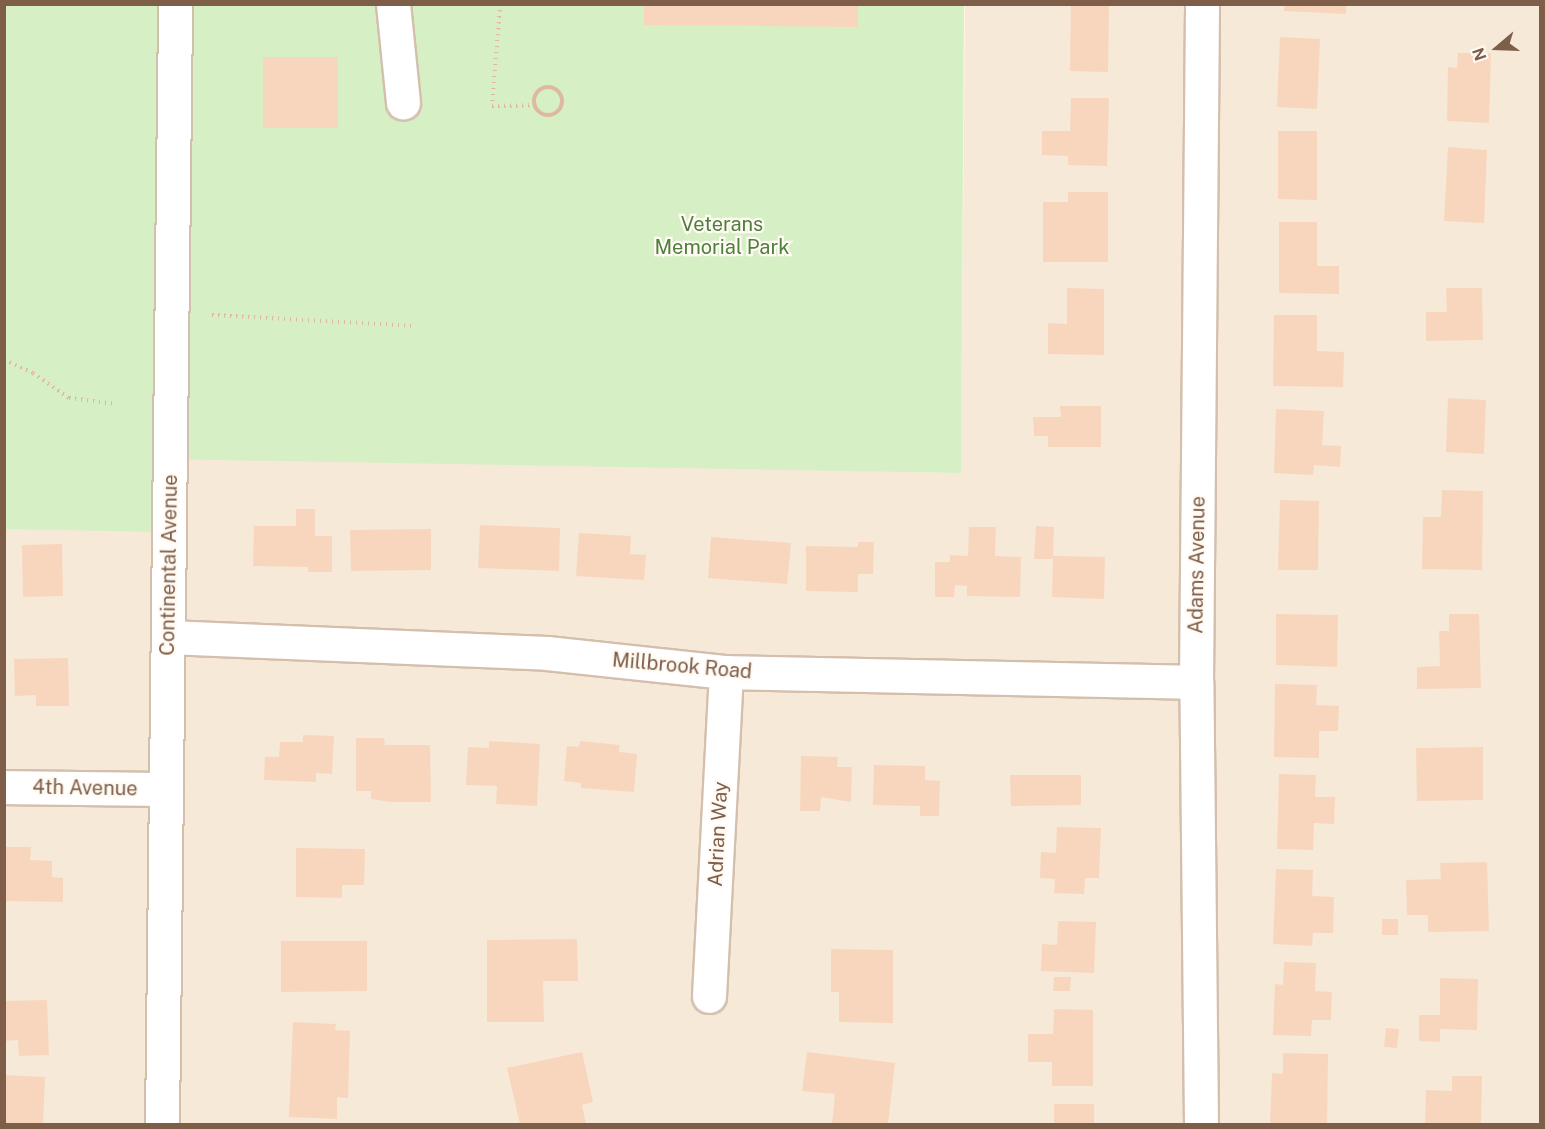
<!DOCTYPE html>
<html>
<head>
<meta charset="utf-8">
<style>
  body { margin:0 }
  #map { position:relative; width:1545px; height:1129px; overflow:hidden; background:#fff7ea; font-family:"Public Sans",sans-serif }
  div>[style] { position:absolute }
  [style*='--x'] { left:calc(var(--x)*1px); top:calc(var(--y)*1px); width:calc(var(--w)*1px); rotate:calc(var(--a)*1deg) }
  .residential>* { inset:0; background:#f7e9d7 }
  .green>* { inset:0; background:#d6efc5 }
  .building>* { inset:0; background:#f8d6be }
  .path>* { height:4px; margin-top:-2px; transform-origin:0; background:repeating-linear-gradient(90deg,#deb9a0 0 1.5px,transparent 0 6px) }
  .path>.ring { margin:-2px; padding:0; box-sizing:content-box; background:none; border:4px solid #deb9a0; border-radius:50% }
  .roads { filter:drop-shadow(2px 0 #d4bfad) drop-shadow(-2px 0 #d4bfad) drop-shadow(0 2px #d4bfad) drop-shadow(0 -2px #d4bfad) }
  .minor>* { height:33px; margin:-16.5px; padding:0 16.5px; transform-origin:16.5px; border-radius:16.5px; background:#fff }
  span { translate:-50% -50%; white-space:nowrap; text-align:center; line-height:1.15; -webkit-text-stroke:4.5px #fffaf3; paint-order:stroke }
  .park-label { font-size:20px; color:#4e7f3c }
  .street-label { font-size:20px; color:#7e5d49 }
  .frame { position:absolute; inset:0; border:6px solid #7e5d49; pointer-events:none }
  .north { position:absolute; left:1467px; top:18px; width:60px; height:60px; -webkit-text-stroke:4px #fffaf3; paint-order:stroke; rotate:251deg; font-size:16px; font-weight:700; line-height:24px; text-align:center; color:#7e5d49 }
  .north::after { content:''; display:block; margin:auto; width:21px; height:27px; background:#7e5d49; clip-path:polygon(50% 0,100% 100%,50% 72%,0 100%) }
</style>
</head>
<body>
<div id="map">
  <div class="residential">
    <div style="clip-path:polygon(965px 5px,1540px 5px,1540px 1124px,5px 1124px,5px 524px,170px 456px,961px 473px)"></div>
  </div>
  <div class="green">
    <div style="clip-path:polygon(5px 5px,964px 5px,961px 473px,162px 459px,162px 532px,5px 529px)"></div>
  </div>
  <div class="building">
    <div style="clip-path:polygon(644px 4px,858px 4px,858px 27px,644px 25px)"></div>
    <div style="clip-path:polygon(1071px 4px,1109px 4px,1108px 72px,1070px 71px)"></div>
    <div style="clip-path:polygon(1285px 4px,1346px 4px,1346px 14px,1284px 11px)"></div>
    <div style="clip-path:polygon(1280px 37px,1320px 39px,1317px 109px,1277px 107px)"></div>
    <div style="clip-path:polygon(1458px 53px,1491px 53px,1489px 123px,1447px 121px,1448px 67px,1457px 68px)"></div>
    <div style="clip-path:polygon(263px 57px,338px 57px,338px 128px,263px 128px)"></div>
    <div style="clip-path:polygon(1071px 98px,1109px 98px,1107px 166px,1068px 165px,1068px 156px,1042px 155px,1042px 131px,1070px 131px)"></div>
    <div style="clip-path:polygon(1278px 131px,1317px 131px,1317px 200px,1278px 199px)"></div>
    <div style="clip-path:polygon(1448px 147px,1487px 150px,1484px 223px,1444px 221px)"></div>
    <div style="clip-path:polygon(1068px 192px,1108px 192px,1108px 262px,1043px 262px,1043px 202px,1068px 202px)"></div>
    <div style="clip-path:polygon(1279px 222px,1317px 222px,1317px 266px,1339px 266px,1339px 294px,1279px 293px)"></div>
    <div style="clip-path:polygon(1067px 288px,1104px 289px,1104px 355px,1048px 354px,1048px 323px,1067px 324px)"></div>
    <div style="clip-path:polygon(1446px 288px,1482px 288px,1483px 340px,1426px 341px,1426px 312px,1447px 312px)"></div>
    <div style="clip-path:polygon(1274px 315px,1317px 315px,1317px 351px,1344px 352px,1343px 387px,1273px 386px)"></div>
    <div style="clip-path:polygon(1448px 398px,1486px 400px,1484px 454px,1446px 452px)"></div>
    <div style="clip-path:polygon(1060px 406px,1101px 406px,1101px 447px,1048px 447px,1048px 436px,1034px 436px,1033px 417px,1061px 417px)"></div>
    <div style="clip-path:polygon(1276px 409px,1324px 411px,1322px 445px,1341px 446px,1340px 467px,1314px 465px,1313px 475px,1274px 473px)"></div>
    <div style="clip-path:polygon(1442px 490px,1483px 491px,1482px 570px,1422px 569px,1423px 517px,1441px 517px)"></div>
    <div style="clip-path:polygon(1280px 500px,1319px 501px,1318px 570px,1278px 570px)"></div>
    <div style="clip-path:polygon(296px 509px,315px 509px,315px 536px,332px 536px,332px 572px,308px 572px,308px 567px,253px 566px,254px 526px,296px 526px)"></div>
    <div style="clip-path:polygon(480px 525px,560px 528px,559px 571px,478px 568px)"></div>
    <div style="clip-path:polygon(1036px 526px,1054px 527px,1053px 556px,1105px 557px,1104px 599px,1052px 597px,1053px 559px,1034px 559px)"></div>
    <div style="clip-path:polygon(969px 527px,996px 527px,995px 556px,1021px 557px,1020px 597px,967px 596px,967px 586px,955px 585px,954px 597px,935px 597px,935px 562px,950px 562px,950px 555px,968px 556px)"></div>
    <div style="clip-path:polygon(431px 529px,431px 570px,351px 571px,350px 530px)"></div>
    <div style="clip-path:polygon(579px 533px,631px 536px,630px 554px,646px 555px,644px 580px,576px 576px)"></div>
    <div style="clip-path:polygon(711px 537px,791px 543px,787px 584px,708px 578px)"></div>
    <div style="clip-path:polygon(858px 542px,874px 542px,873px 574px,858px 574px,858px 592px,806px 591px,806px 546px,858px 547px)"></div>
    <div style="clip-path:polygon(62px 544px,63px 596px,23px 597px,22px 545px)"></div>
    <div style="clip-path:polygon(1276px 614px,1338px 615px,1337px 667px,1276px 665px)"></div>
    <div style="clip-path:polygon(1449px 614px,1479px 614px,1481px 688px,1417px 689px,1417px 667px,1440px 666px,1439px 631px,1449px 631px)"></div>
    <div style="clip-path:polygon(68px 658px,69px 706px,36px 706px,36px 695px,15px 696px,14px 659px)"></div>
    <div style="clip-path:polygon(1275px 684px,1317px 685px,1316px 705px,1339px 706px,1338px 731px,1319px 731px,1319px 758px,1274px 757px)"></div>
    <div style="clip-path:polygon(303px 735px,334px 736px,332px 774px,316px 773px,316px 782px,264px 780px,265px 757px,279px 757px,280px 742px,303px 742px)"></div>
    <div style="clip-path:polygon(356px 738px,384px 738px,385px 745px,430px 745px,431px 802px,391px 802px,371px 799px,371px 791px,356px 791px)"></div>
    <div style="clip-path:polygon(489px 741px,540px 744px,537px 806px,496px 804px,497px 786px,466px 785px,468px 747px,489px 748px)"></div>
    <div style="clip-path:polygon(580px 741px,620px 745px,619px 752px,637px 754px,634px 792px,581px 788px,581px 783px,564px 781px,567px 746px,579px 747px)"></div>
    <div style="clip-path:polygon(1483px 747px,1483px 800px,1417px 801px,1416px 748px)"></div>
    <div style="clip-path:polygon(801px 756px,838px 757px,837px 767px,852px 767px,851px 802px,821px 797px,820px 811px,800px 811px)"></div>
    <div style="clip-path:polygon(874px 765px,925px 766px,925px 780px,940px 781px,939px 816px,920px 816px,920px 806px,873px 805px)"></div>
    <div style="clip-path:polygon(1279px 774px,1316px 775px,1315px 797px,1335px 797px,1334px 824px,1314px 823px,1313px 850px,1277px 849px)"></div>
    <div style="clip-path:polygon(1010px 775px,1081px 775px,1081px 805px,1011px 806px)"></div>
    <div style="clip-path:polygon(1057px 827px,1101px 828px,1099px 878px,1085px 878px,1084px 894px,1054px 893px,1055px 879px,1040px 878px,1041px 852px,1056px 853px)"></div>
    <div style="clip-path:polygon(5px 847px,31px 847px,30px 860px,52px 861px,52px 877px,63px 878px,63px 902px,4px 901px)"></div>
    <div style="clip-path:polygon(296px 848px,365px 849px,364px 885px,342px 885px,342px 898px,296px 897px)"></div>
    <div style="clip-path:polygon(1487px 862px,1489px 931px,1428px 932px,1428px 915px,1407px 915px,1406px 880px,1441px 879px,1440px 863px)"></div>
    <div style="clip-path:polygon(1276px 869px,1313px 870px,1312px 896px,1334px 897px,1333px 933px,1313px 933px,1312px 946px,1273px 944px)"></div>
    <div style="clip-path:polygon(1382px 919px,1398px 919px,1398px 935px,1382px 935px)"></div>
    <div style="clip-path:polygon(1058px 921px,1096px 922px,1094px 973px,1041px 971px,1042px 944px,1057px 945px)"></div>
    <div style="clip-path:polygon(577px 939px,578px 981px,543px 981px,544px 1022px,487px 1022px,487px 940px)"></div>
    <div style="clip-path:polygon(281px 941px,367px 941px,367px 991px,281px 992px)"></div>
    <div style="clip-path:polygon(831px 949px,893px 950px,893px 1023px,839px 1022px,839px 992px,831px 992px)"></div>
    <div style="clip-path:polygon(1284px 962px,1316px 963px,1315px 991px,1332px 992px,1331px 1020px,1312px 1020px,1311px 1036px,1273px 1035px,1275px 984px,1283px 985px)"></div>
    <div style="clip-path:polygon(1054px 977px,1071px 977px,1070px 991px,1053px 991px)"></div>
    <div style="clip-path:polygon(1440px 978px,1478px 979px,1477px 1030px,1440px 1029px,1440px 1042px,1419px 1041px,1419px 1015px,1440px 1015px)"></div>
    <div style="clip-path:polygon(47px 1000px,49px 1055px,19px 1056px,18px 1040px,4px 1041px,4px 1001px)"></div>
    <div style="clip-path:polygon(1054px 1009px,1093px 1010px,1093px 1086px,1052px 1086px,1052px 1062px,1028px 1062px,1028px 1034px,1053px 1034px)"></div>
    <div style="clip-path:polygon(293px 1022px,336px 1024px,335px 1030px,350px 1031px,348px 1098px,337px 1097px,337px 1119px,289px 1117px)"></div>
    <div style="clip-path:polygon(1386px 1028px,1399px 1029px,1397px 1048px,1384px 1047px)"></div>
    <div style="clip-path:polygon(582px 1052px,593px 1102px,582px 1105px,586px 1124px,520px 1124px,507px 1068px)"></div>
    <div style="clip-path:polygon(807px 1052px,895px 1063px,888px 1124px,832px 1124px,835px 1094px,802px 1091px)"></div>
    <div style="clip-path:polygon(1283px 1053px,1328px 1054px,1327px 1124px,1270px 1124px,1272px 1073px,1283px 1074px)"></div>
    <div style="clip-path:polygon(4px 1075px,45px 1077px,43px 1124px,4px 1124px)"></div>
    <div style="clip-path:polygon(1452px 1076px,1482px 1076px,1481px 1124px,1425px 1124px,1426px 1090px,1452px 1091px)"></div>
    <div style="clip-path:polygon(1054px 1104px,1094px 1104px,1094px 1124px,1054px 1124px)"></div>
  </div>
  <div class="path">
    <div style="--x:500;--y:4;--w:102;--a:94.5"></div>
    <div style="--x:492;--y:106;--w:43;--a:-1.3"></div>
    <div class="ring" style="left:534px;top:87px;width:24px;height:24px"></div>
    <div style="--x:212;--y:315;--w:201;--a:3.1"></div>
    <div style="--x:4;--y:360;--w:32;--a:24"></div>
    <div style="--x:33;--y:373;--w:44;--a:34.8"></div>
    <div style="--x:69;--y:398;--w:48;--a:7.1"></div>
  </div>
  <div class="roads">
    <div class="minor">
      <div style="--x:393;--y:4;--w:99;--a:84.2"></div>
      <div style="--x:168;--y:637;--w:379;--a:2.4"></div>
      <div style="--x:547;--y:653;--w:180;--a:6.1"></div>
      <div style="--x:726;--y:672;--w:470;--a:1.2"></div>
      <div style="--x:4;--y:787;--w:162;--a:0.7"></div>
      <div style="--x:709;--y:996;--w:324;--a:-87"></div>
      <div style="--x:162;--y:1124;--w:1120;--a:-89.33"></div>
      <div style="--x:1201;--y:1124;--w:442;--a:-90.6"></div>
      <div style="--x:1196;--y:682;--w:678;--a:-89.49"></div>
    </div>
  </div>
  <div class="park-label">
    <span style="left:722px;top:236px">Veterans<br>Memorial Park</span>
  </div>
  <div class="street-label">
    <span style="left:169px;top:565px;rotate:-89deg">Continental Avenue</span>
    <span style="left:1197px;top:565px;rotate:-89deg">Adams Avenue</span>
    <span style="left:682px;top:666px;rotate:5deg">Millbrook Road</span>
    <span style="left:85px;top:788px;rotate:1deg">4th Avenue</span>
    <span style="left:718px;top:834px;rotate:-87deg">Adrian Way</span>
  </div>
  <div class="frame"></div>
  <div class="north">N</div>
</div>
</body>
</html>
